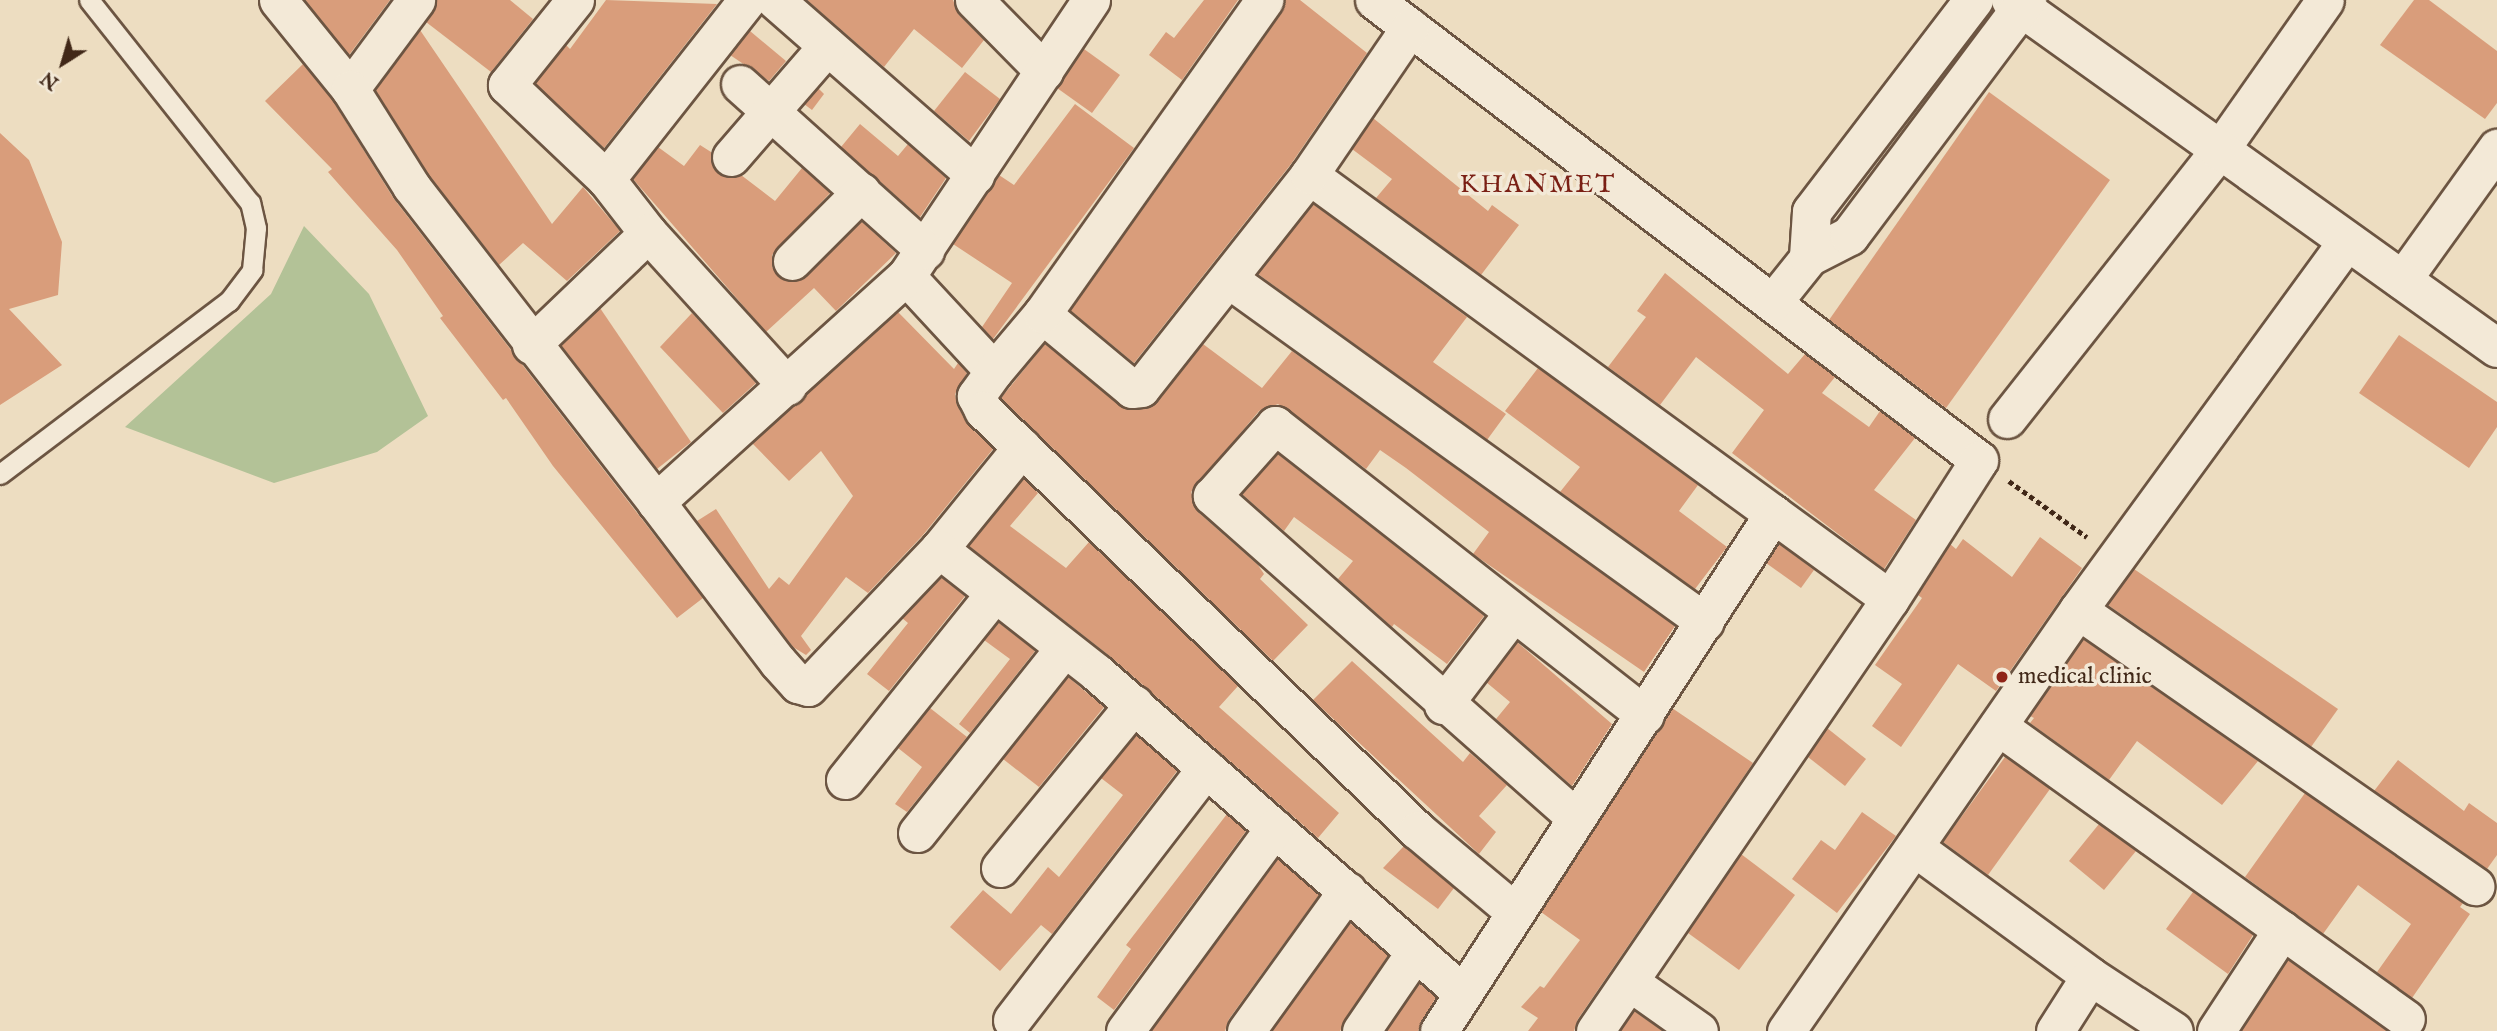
<!DOCTYPE html>
<html>
<head>
<meta charset="utf-8">
<style>
  body { margin:0 }
  #map { position:relative; width:2497px; height:1031px; overflow:hidden; background:#edddc1; font-family:"IM FELL English",serif }
  div>[style] { position:absolute }
  [style*='--x'] { left:calc(var(--x)*1px); top:calc(var(--y)*1px); width:calc(var(--w)*1px); rotate:calc(var(--a)*1deg) }
  .green>* { inset:0; background:#b3c297 }
  .building>* { inset:0; background:#d99d7b }
  .path>* { height:4.5px; margin-top:-2.25px; transform-origin:0; background:repeating-linear-gradient(90deg,#412818 0 5px,transparent 0 8.5px) }
  .roads { filter:drop-shadow(2px 0 #6c5542) drop-shadow(-2px 0 #6c5542) drop-shadow(0 2px #6c5542) drop-shadow(0 -2px #6c5542) }
  .lane>* { height:19px; margin:-9.5px; padding:0 9.5px; transform-origin:9.5px; border-radius:9.5px; background:#f3e9d7 }
  .street>* { height:37px; margin:-18.5px; padding:0 18.5px; transform-origin:18.5px; border-radius:18.5px; background:#f3e9d7 }
  .secondary>* { height:38px; margin:-19px; padding:0 19px; transform-origin:19px; border-radius:19px; background:#f3e9d7 }
  .dots>* { width:19px; height:19px; translate:-50% -50%; box-sizing:border-box; border:4px solid #f3e9d7; border-radius:50% }
  span { translate:-50% -50%; white-space:nowrap; text-align:center; line-height:1.15; -webkit-text-stroke:7px #f3e9d7; paint-order:stroke }
  .poi-label { font-size:24px; color:#412818 }
  .left { translate:0 -50%; text-align:left }
  .neighbourhood-label { font-size:26px; color:#7a1f14; letter-spacing:2px }
  .north { position:absolute; left:28px; top:28px; width:70px; height:70px; -webkit-text-stroke:5px #f3e9d7; paint-order:stroke; rotate:217deg; font-size:19px; font-weight:700; line-height:28px; text-align:center; color:#412818 }
  .north::after { content:''; display:block; margin:auto; width:24px; height:32px; background:#412818; clip-path:polygon(50% 0,100% 100%,50% 72%,0 100%) }
</style>
</head>
<body>
<div id="map">
  <div class="green">
    <div style="clip-path:polygon(304px 226px,369px 294px,428px 416px,377px 452px,274px 483px,125px 427px,271px 294px)"></div>
  </div>
  <div class="building">
    <div style="clip-path:polygon(305px 0,390px 0,349px 55px)"></div>
    <div style="clip-path:polygon(437px 0,510px 0,533px 19px,491px 72px,426px 22px)"></div>
    <div style="clip-path:polygon(606px 0,717px 4px,604px 148px,535px 83px,566px 45px,570px 49px)"></div>
    <div style="clip-path:polygon(807px 0,953px 0,959px 15px,984px 40px,962px 68px,914px 29px,884px 67px)"></div>
    <div style="clip-path:polygon(1204px 0,1238px 0,1182px 80px,1149px 55px,1166px 32px,1174px 38px)"></div>
    <div style="clip-path:polygon(1285px 0,1300px 0,1367px 53px,1291px 164px,1134px 363px,1070px 310px,1281px 12px)"></div>
    <div style="clip-path:polygon(2414px 0,2429px 0,2497px 51px,2497px 103px,2485px 119px,2380px 45px)"></div>
    <div style="clip-path:polygon(420px 30px,552px 224px,583px 187px,620px 231px,567px 281px,523px 243px,499px 265px,428px 174px,375px 90px)"></div>
    <div style="clip-path:polygon(750px 31px,786px 61px,769px 81px,730px 55px)"></div>
    <div style="clip-path:polygon(1084px 49px,1120px 75px,1092px 113px,1057px 88px)"></div>
    <div style="clip-path:polygon(303px 64px,333px 101px,394px 199px,703px 598px,677px 618px,553px 466px,506px 398px,503px 400px,440px 318px,443px 316px,397px 250px,328px 172px,332px 169px,265px 101px)"></div>
    <div style="clip-path:polygon(965px 72px,1000px 99px,969px 141px,934px 111px)"></div>
    <div style="clip-path:polygon(818px 88px,824px 94px,812px 110px,804px 104px)"></div>
    <div style="clip-path:polygon(1989px 92px,2110px 180px,1946px 408px,1829px 320px)"></div>
    <div style="clip-path:polygon(1075px 104px,1134px 148px,993px 339px,982px 327px,1012px 283px,953px 244px,999px 175px,1014px 185px)"></div>
    <div style="clip-path:polygon(1373px 118px,1488px 211px,1492px 205px,1519px 225px,1481px 275px,1376px 198px,1392px 179px,1352px 149px)"></div>
    <div style="clip-path:polygon(860px 124px,898px 156px,908px 144px,946px 178px,920px 217px,841px 147px)"></div>
    <div style="clip-path:polygon(0 133px,29px 160px,62px 242px,58px 295px,9px 309px,62px 365px,0 405px)"></div>
    <div style="clip-path:polygon(700px 145px,711px 152px,718px 173px,728px 178px,741px 175px,775px 201px,802px 168px,830px 193px,772px 255px,772px 267px,786px 281px,807px 276px,861px 221px,896px 253px,836px 311px,814px 288px,766px 332px,633px 179px,658px 147px,684px 166px)"></div>
    <div style="clip-path:polygon(1313px 204px,1467px 317px,1433px 362px,1506px 414px,1487px 440px,1258px 274px)"></div>
    <div style="clip-path:polygon(1665px 273px,1788px 374px,1805px 354px,1835px 377px,1822px 393px,1869px 427px,1880px 411px,1915px 438px,1874px 490px,1916px 520px,1884px 569px,1732px 453px,1764px 410px,1696px 357px,1660px 405px,1608px 367px,1646px 317px,1637px 311px)"></div>
    <div style="clip-path:polygon(600px 308px,691px 442px,657px 469px,561px 345px)"></div>
    <div style="clip-path:polygon(898px 312px,954px 369px,958px 363px,967px 373px,955px 394px,957px 405px,968px 425px,993px 449px,923px 535px,868px 593px,846px 577px,801px 636px,811px 650px,806px 655px,793px 647px,697px 521px,716px 509px,769px 589px,779px 577px,789px 585px,853px 496px,821px 451px,789px 481px,752px 443px)"></div>
    <div style="clip-path:polygon(692px 313px,756px 383px,723px 413px,660px 347px)"></div>
    <div style="clip-path:polygon(2399px 335px,2497px 402px,2497px 427px,2469px 468px,2359px 393px)"></div>
    <div style="clip-path:polygon(1045px 344px,1119px 405px,1134px 410px,1157px 401px,1203px 344px,1262px 388px,1292px 351px,1675px 626px,1644px 672px,1473px 554px,1489px 532px,1406px 468px,1380px 450px,1366px 469px,1278px 404px,1259px 411px,1191px 492px,1198px 512px,1258px 565px,1264px 574px,1260px 579px,1308px 625px,1273px 661px,1001px 398px)"></div>
    <div style="clip-path:polygon(1538px 368px,1698px 485px,1679px 511px,1727px 547px,1695px 589px,1560px 492px,1580px 467px,1505px 411px)"></div>
    <div style="clip-path:polygon(1278px 454px,1484px 616px,1447px 664px,1394px 624px,1392px 627px,1338px 579px,1353px 561px,1294px 517px,1284px 531px,1242px 494px)"></div>
    <div style="clip-path:polygon(1024px 478px,1038px 493px,1010px 526px,1066px 568px,1089px 542px,1238px 686px,1219px 707px,1339px 813px,1318px 838px,1111px 657px,969px 546px)"></div>
    <div style="clip-path:polygon(2040px 537px,2082px 568px,1996px 691px,1958px 664px,1901px 747px,1872px 726px,1902px 684px,1875px 665px,1922px 598px,1918px 595px,1950px 544px,1956px 549px,1963px 539px,2012px 577px)"></div>
    <div style="clip-path:polygon(1779px 544px,1814px 570px,1801px 588px,1766px 563px)"></div>
    <div style="clip-path:polygon(2134px 569px,2338px 709px,2311px 747px,2108px 605px)"></div>
    <div style="clip-path:polygon(941px 577px,965px 596px,889px 691px,867px 674px,908px 623px,902px 618px)"></div>
    <div style="clip-path:polygon(998px 622px,1035px 651px,970px 733px,959px 724px,1010px 659px,984px 640px)"></div>
    <div style="clip-path:polygon(2083px 639px,2258px 761px,2222px 805px,2137px 741px,2109px 780px,2030px 723px,2034px 718px,2030px 716px)"></div>
    <div style="clip-path:polygon(1517px 642px,1612px 724px,1572px 786px,1496px 719px,1510px 702px,1486px 682px)"></div>
    <div style="clip-path:polygon(1352px 661px,1463px 762px,1470px 753px,1507px 785px,1479px 816px,1496px 832px,1479px 854px,1313px 700px)"></div>
    <div style="clip-path:polygon(1068px 677px,1104px 707px,1039px 787px,1003px 759px)"></div>
    <div style="clip-path:polygon(930px 708px,967px 737px,907px 812px,895px 804px,922px 767px,898px 748px)"></div>
    <div style="clip-path:polygon(1672px 708px,1753px 763px,1578px 1019px,1574px 1031px,1528px 1031px,1538px 1018px,1521px 1007px,1540px 986px,1544px 988px,1580px 940px,1541px 912px)"></div>
    <div style="clip-path:polygon(1827px 728px,1866px 759px,1845px 786px,1808px 757px)"></div>
    <div style="clip-path:polygon(1136px 735px,1177px 771px,1052px 934px,1041px 925px,1000px 971px,950px 927px,983px 890px,1011px 914px,1048px 867px,1059px 877px,1123px 795px,1101px 778px)"></div>
    <div style="clip-path:polygon(2005px 757px,2050px 789px,1988px 875px,1943px 842px)"></div>
    <div style="clip-path:polygon(2398px 760px,2464px 811px,2469px 803px,2497px 823px,2497px 855px,2487px 869px,2374px 791px)"></div>
    <div style="clip-path:polygon(2305px 793px,2463px 903px,2460px 907px,2470px 914px,2412px 998px,2377px 972px,2411px 924px,2358px 885px,2323px 934px,2245px 877px)"></div>
    <div style="clip-path:polygon(1862px 812px,1896px 836px,1837px 913px,1792px 879px,1821px 840px,1835px 850px)"></div>
    <div style="clip-path:polygon(1227px 814px,1246px 831px,1114px 1010px,1097px 997px,1131px 949px,1126px 945px)"></div>
    <div style="clip-path:polygon(2099px 824px,2136px 851px,2104px 890px,2069px 861px)"></div>
    <div style="clip-path:polygon(1404px 846px,1454px 888px,1438px 909px,1383px 868px)"></div>
    <div style="clip-path:polygon(1741px 854px,1795px 895px,1739px 970px,1688px 933px)"></div>
    <div style="clip-path:polygon(1278px 859px,1319px 895px,1229px 1019px,1225px 1031px,1151px 1031px)"></div>
    <div style="clip-path:polygon(2193px 892px,2253px 935px,2228px 974px,2166px 929px)"></div>
    <div style="clip-path:polygon(1350px 923px,1388px 955px,1340px 1031px,1272px 1031px)"></div>
    <div style="clip-path:polygon(2288px 960px,2387px 1031px,2241px 1031px)"></div>
    <div style="clip-path:polygon(1419px 983px,1436px 997px,1418px 1031px,1386px 1031px)"></div>
    <div style="clip-path:polygon(1634px 1011px,1663px 1031px,1620px 1031px)"></div>
  </div>
  <div class="path">
    <div style="--x:2009;--y:481;--w:96;--a:35.7"></div>
  </div>
  <div class="roads">
    <div class="lane">
      <div style="--x:0;--y:474;--w:287;--a:-37.1"></div>
      <div style="--x:229;--y:301;--w:39;--a:-53"></div>
      <div style="--x:252;--y:270;--w:42;--a:-84.6"></div>
      <div style="--x:256;--y:228;--w:26;--a:-103"></div>
      <div style="--x:250;--y:203;--w:259;--a:-128.4"></div>
    </div>
    <div class="street">
      <div style="--x:278;--y:0;--w:114;--a:51"></div>
      <div style="--x:350;--y:89;--w:111;--a:-53.4"></div>
      <div style="--x:575;--y:0;--w:109;--a:128.7"></div>
      <div style="--x:507;--y:85;--w:137;--a:43.5"></div>
      <div style="--x:747;--y:0;--w:228;--a:128.2"></div>
      <div style="--x:606;--y:179;--w:68;--a:52.1"></div>
      <div style="--x:648;--y:233;--w:207;--a:47.7"></div>
      <div style="--x:775;--y:0;--w:266;--a:41.2"></div>
      <div style="--x:974;--y:0;--w:100;--a:45.4"></div>
      <div style="--x:1091;--y:0;--w:332;--a:123.8"></div>
      <div style="--x:906;--y:276;--w:129;--a:47.2"></div>
      <div style="--x:994;--y:371;--w:31;--a:126"></div>
      <div style="--x:976;--y:396;--w:16;--a:63"></div>
      <div style="--x:983;--y:410;--w:604;--a:44.06"></div>
      <div style="--x:1417;--y:830;--w:128;--a:39.9"></div>
      <div style="--x:1374;--y:0;--w:760;--a:37.25"></div>
      <div style="--x:1979;--y:460;--w:165;--a:122.6"></div>
      <div style="--x:1890;--y:599;--w:523;--a:124.33"></div>
      <div style="--x:740;--y:84;--w:249;--a:41.9"></div>
      <div style="--x:350;--y:89;--w:115;--a:57.8"></div>
      <div style="--x:411;--y:186;--w:400;--a:52.2"></div>
      <div style="--x:656;--y:502;--w:337;--a:-42.1"></div>
      <div style="--x:731;--y:157;--w:147;--a:-49.1"></div>
      <div style="--x:1309;--y:175;--w:719;--a:36.12"></div>
      <div style="--x:792;--y:261;--w:98;--a:-45"></div>
      <div style="--x:1230;--y:280;--w:585;--a:35.75"></div>
      <div style="--x:2402;--y:280;--w:163;--a:-54.3"></div>
      <div style="--x:1773;--y:302;--w:58;--a:-51.3"></div>
      <div style="--x:1042;--y:314;--w:117;--a:39.8"></div>
      <div style="--x:1132;--y:389;--w:9;--a:-6"></div>
      <div style="--x:1141;--y:388;--w:271;--a:-51.7"></div>
      <div style="--x:1309;--y:175;--w:179;--a:-55.7"></div>
      <div style="--x:531;--y:345;--w:162;--a:-43.7"></div>
      <div style="--x:994;--y:371;--w:75;--a:-49.9"></div>
      <div style="--x:1042;--y:314;--w:385;--a:-54.7"></div>
      <div style="--x:2007;--y:419;--w:342;--a:-51.7"></div>
      <div style="--x:2219;--y:151;--w:184;--a:-54.9"></div>
      <div style="--x:1022;--y:447;--w:132;--a:129.1"></div>
      <div style="--x:939;--y:549;--w:201;--a:38.1"></div>
      <div style="--x:1097;--y:673;--w:486;--a:41.2"></div>
      <div style="--x:656;--y:502;--w:201;--a:52.7"></div>
      <div style="--x:778;--y:662;--w:30;--a:48"></div>
      <div style="--x:798;--y:684;--w:10;--a:17"></div>
      <div style="--x:808;--y:687;--w:190;--a:-46.5"></div>
      <div style="--x:2078;--y:610;--w:484;--a:34.8"></div>
      <div style="--x:1443;--y:705;--w:114;--a:-52.8"></div>
      <div style="--x:1998;--y:726;--w:502;--a:35.68"></div>
      <div style="--x:845;--y:780;--w:238;--a:-51.3"></div>
      <div style="--x:1575;--y:817;--w:485;--a:-138.5"></div>
      <div style="--x:1212;--y:496;--w:95;--a:-48.4"></div>
      <div style="--x:1275;--y:425;--w:470;--a:38.1"></div>
      <div style="--x:917;--y:833;--w:236;--a:-51.5"></div>
      <div style="--x:1914;--y:847;--w:218;--a:36.2"></div>
      <div style="--x:2090;--y:976;--w:100;--a:33.2"></div>
      <div style="--x:1000;--y:868;--w:212;--a:-50.7"></div>
      <div style="--x:1631;--y:983;--w:83;--a:35.2"></div>
      <div style="--x:1012;--y:1020;--w:318;--a:-52.4"></div>
      <div style="--x:1125;--y:1031;--w:252;--a:-53.7"></div>
      <div style="--x:1246;--y:1031;--w:173;--a:-54.2"></div>
      <div style="--x:1361;--y:1031;--w:96;--a:-55.6"></div>
      <div style="--x:1439;--y:1031;--w:616;--a:-57.14"></div>
      <div style="--x:1786;--y:1031;--w:512;--a:-55.26"></div>
      <div style="--x:2078;--y:610;--w:457;--a:-53.9"></div>
      <div style="--x:2055;--y:1031;--w:65;--a:-57.5"></div>
      <div style="--x:2216;--y:1031;--w:121;--a:-56.8"></div>
    </div>
    <div class="secondary">
      <div style="--x:2011;--y:0;--w:598;--a:35.6"></div>
      <div style="--x:1809;--y:257;--w:46;--a:-27.1"></div>
      <div style="--x:1850;--y:236;--w:295;--a:-53.1"></div>
      <div style="--x:1809;--y:257;--w:45;--a:-86.2"></div>
      <div style="--x:1812;--y:212;--w:267;--a:-52.6"></div>
    </div>
  </div>
  <div class="dots">
    <div style="left:2002px;top:677px;background:#8f2418"></div>
  </div>
  <div class="poi-label">
    <span class="left" style="left:2018px;top:677px">medical clinic</span>
  </div>
  <div class="neighbourhood-label">
    <span style="left:1538px;top:185px">KHANMET</span>
  </div>
  <div class="north">N</div>
</div>
</body>
</html>
